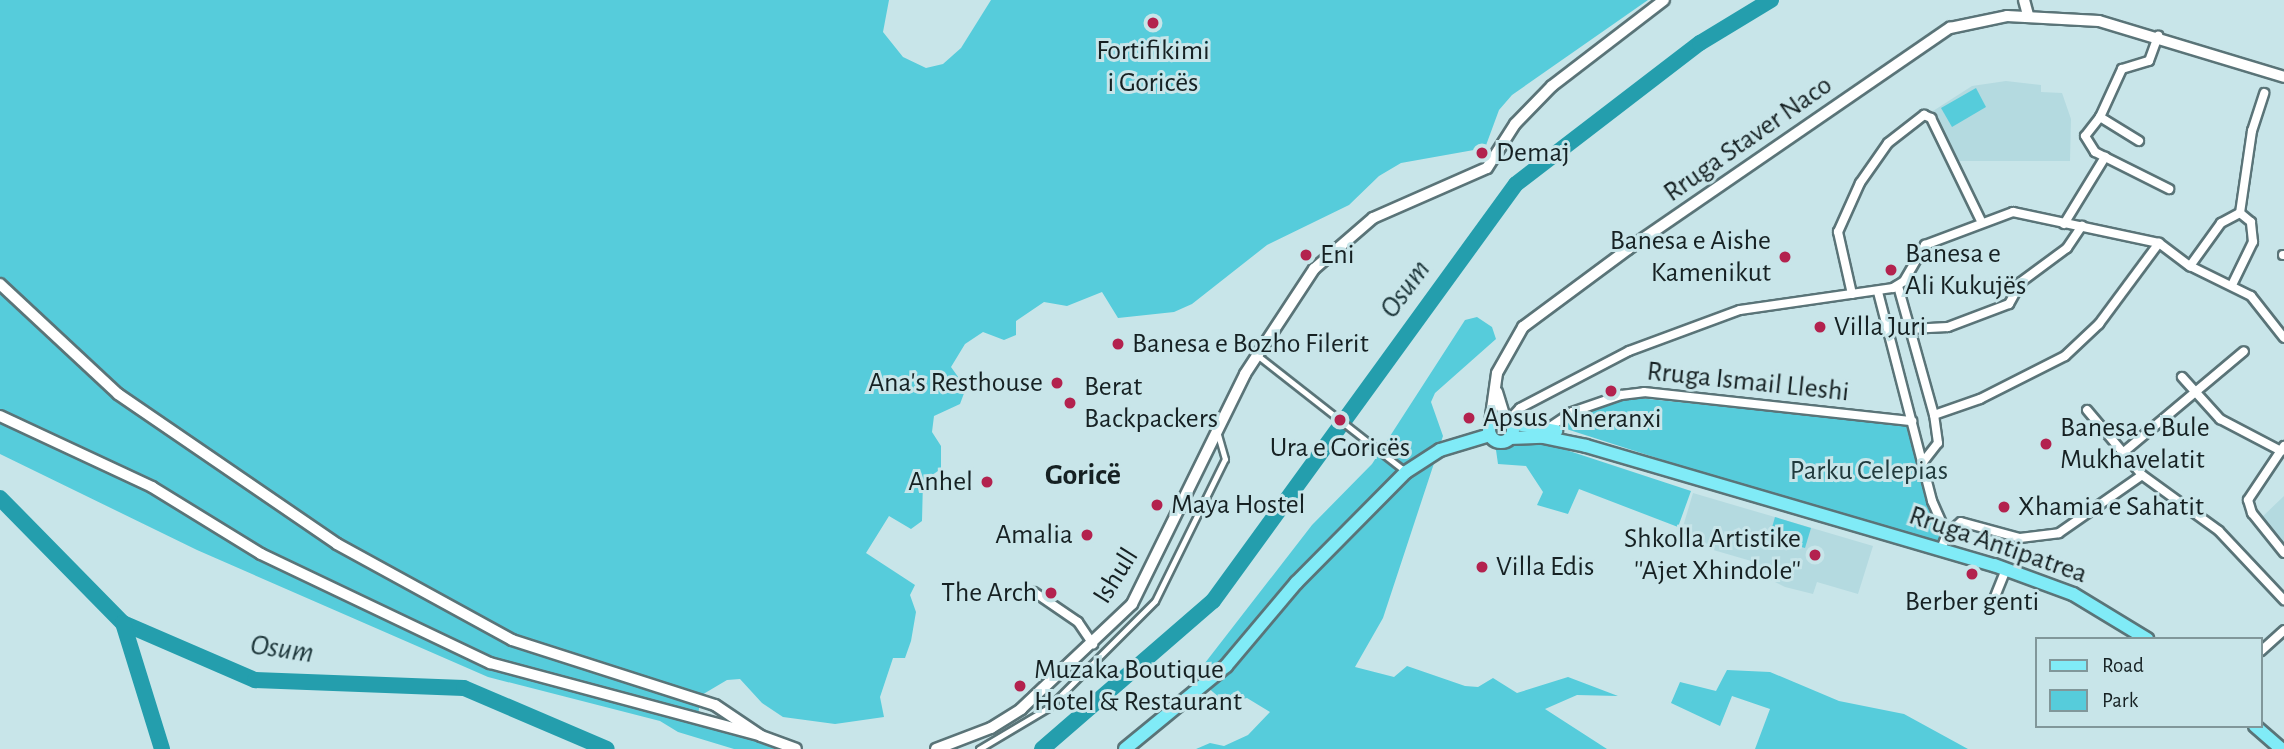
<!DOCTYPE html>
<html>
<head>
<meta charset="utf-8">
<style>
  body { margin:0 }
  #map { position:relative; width:2284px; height:749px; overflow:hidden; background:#c8e5e9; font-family:"Alegreya Sans",sans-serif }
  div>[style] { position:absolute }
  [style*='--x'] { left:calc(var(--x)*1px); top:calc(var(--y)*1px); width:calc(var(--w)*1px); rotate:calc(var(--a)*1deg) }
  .built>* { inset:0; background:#b4dae0 }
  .green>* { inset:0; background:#56ccdb }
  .river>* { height:16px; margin:-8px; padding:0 8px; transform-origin:8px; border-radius:8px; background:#249ead }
  .roads { filter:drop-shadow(2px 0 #5a7478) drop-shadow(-2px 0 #5a7478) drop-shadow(0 2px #5a7478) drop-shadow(0 -2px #5a7478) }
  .pedestrian>* { height:5px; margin:-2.5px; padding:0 2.5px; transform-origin:2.5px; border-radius:2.5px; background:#fff }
  .minor>* { height:8px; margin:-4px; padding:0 4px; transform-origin:4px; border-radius:4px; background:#fff }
  .tertiary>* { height:10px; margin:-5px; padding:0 5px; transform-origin:5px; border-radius:5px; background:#fff }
  .secondary>* { height:10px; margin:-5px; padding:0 5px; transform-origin:5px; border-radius:5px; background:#fff }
  .primary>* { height:12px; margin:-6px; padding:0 6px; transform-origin:6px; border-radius:6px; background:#80ebf7 }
  .primary>.ring { margin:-6px; padding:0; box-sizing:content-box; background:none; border:12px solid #80ebf7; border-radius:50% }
  .dots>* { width:19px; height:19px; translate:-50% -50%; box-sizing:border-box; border:4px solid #c8e5e9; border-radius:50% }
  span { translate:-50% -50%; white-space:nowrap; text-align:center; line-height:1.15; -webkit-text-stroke:6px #c8e5e9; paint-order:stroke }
  .poi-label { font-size:28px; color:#162123 }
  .left { translate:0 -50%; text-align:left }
  .right { translate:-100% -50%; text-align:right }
  .street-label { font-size:28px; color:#162123 }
  .park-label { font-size:28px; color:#213a3d }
  .water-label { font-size:30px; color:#20393d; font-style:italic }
  .neighbourhood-label { font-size:30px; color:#162123; font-weight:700 }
  .legend { position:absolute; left:2035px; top:637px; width:228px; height:91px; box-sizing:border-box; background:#c8e5e9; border:2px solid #81979a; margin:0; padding:9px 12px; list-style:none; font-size:21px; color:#162123 }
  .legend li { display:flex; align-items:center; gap:14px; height:35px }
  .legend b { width:35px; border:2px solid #81979a }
</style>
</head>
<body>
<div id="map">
  <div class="built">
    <div style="clip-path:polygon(2006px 81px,2041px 85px,2041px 92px,2062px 93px,2071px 119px,2070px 161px,1956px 161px,1933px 111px,1972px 86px)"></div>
    <div style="clip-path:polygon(1693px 493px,1873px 546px,1858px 594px,1817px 582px,1813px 594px,1785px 587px,1755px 572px,1758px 563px,1679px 540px)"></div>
    <div style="clip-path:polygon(2284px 496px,2284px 544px,2267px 532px,2260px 519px)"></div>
  </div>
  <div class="green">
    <div style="clip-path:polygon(0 0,889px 0,883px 32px,903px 57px,926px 68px,943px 64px,961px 48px,991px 0,1648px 0,1512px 95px,1499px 110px,1485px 148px,1401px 163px,1379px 176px,1349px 205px,1267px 245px,1192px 304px,1174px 312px,1118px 318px,1102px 292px,1067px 306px,1044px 302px,1016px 321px,1016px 335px,1004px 340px,983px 332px,965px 344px,951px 367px,966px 388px,960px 404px,934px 416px,932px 432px,941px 446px,941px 469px,923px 481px,922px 521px,911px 529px,889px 516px,866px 553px,915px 585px,910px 595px,916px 612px,911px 641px,905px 658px,893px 658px,880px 697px,884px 717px,835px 724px,783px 717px,762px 703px,740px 679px,727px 680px,700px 696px,698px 720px,789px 749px,734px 749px,678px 732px,660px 721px,488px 677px,197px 550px,0 454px)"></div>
    <div style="clip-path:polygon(1976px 88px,1986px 107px,1952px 127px,1941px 108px)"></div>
    <div style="clip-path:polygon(1477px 317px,1492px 327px,1496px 339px,1435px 393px,1431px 402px,1443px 436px,1383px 618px,1355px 667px,1394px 677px,1407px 666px,1465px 686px,1478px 687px,1493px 678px,1517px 693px,1568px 677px,1618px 696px,1577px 695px,1545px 709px,1607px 749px,1196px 749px,1210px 743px,1224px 746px,1248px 735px,1270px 712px,1247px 698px,1226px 703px,1200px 681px,1198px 672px,1312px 525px,1372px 464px,1465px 320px)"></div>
    <div style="clip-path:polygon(1628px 397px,1909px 425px,1933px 517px,1942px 533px,1939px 544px,1670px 466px,1663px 460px,1557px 426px,1573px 415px)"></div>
    <div style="clip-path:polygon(1495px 443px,1551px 445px,1691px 491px,1678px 527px,1579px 489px,1568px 514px,1537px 505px,1543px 492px,1526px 466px,1498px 464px)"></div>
    <div style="clip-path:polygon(1775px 517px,1811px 528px,1805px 548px,1769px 538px)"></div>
    <div style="clip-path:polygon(1727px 670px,1770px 672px,1839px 701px,1904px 714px,1968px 749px,1755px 749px,1770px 709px,1732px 696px,1720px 726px,1671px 703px,1680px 682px,1716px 691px)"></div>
  </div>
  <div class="river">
    <div style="--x:0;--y:498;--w:175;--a:45.5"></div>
    <div style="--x:123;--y:623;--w:144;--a:23.4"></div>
    <div style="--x:255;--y:680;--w:209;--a:2.2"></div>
    <div style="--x:464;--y:688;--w:155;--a:23.1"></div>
    <div style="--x:123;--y:623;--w:132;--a:72.8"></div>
    <div style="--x:1042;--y:749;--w:226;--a:-40.9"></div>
    <div style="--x:1213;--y:601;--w:515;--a:-54"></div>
    <div style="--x:1516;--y:184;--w:232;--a:-37.5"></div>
    <div style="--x:1700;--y:43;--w:83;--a:-31.2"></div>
  </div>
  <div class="roads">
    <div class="pedestrian">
      <div style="--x:1257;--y:355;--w:189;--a:38.1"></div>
      <div style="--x:979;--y:749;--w:80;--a:-30.7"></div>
      <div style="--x:1048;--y:708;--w:151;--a:-45"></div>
      <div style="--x:1155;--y:601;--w:158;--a:-63.8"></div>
      <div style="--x:1225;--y:459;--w:26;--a:-106"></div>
    </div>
    <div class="minor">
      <div style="--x:2100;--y:117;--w:53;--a:-65.4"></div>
      <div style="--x:2122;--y:69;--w:28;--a:-17"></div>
      <div style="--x:2149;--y:61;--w:27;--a:-70"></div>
      <div style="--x:2139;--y:141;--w:46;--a:-148.4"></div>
      <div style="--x:2100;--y:117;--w:24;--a:128"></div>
      <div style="--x:2085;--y:136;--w:19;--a:58"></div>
      <div style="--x:2095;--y:152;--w:83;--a:26.6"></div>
      <div style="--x:2064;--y:224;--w:79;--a:-58.5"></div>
      <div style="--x:2283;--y:255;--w:1;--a:0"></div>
      <div style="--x:2190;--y:266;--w:53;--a:-54.2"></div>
      <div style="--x:2221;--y:223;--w:21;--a:-28"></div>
      <div style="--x:2232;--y:285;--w:48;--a:-64"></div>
      <div style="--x:2253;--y:242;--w:20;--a:-96"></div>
      <div style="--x:2251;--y:222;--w:14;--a:-141"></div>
      <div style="--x:2240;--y:213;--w:83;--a:-81.7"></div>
      <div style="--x:2252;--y:131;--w:40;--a:-72"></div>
      <div style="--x:1898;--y:286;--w:134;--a:74.4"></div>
      <div style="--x:1878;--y:292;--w:216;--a:75.5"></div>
      <div style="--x:1932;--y:501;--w:36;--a:66"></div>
      <div style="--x:1852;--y:294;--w:64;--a:-102.7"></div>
      <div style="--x:1838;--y:232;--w:54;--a:-65.8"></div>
      <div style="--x:1860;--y:183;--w:49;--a:-55"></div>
      <div style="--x:1888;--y:143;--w:46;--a:-37.9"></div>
      <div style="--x:1924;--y:115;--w:8;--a:23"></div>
      <div style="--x:1931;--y:118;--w:114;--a:64.1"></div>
      <div style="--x:1910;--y:329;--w:38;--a:-3"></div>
      <div style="--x:1948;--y:327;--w:65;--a:-20.7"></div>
      <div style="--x:2009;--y:304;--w:25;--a:-61"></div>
      <div style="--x:2021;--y:282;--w:57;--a:-36.5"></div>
      <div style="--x:2067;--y:248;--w:27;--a:-56"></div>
      <div style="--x:2182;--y:377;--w:57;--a:47.9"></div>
      <div style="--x:2220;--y:419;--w:69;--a:27.7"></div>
      <div style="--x:1509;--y:420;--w:16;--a:-47"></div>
      <div style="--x:1520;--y:408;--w:123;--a:-27.6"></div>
      <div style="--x:1629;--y:351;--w:118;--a:-20.3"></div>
      <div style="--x:1740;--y:310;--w:155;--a:-8.2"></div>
      <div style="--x:1893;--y:288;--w:13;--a:-32"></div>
      <div style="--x:1904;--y:281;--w:42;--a:-59.7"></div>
      <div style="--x:1925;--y:245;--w:94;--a:-20.6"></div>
      <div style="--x:2013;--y:212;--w:149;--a:12"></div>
      <div style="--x:2159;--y:243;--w:39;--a:37"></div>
      <div style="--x:2190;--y:266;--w:68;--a:26.2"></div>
      <div style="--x:2251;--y:296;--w:53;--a:51.8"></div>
      <div style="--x:1547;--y:429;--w:30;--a:-34"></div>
      <div style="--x:1572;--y:412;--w:52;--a:-19.1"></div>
      <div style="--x:1621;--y:395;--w:23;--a:-7"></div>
      <div style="--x:1644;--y:392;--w:270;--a:6.2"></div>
      <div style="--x:2284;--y:446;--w:65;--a:123.7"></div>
      <div style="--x:2248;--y:500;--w:14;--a:73"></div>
      <div style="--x:2252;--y:513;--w:51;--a:51.3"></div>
      <div style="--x:2125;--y:451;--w:155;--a:-40"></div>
      <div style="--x:1923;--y:462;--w:24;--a:-52"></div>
      <div style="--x:1938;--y:443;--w:28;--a:-98"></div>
      <div style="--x:1934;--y:415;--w:49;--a:-19.2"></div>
      <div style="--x:1980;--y:399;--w:95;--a:-26.8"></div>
      <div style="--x:2065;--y:356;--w:47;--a:-43.3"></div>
      <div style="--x:2099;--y:324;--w:101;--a:-53.5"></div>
      <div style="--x:2142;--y:475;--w:95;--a:36"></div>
      <div style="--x:2219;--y:531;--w:95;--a:46.7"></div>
      <div style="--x:1941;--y:549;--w:16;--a:-68"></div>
      <div style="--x:1947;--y:534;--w:18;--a:-41"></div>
      <div style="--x:1961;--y:522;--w:61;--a:15.2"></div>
      <div style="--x:2020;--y:538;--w:39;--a:-7"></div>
      <div style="--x:2059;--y:533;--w:101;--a:-34.9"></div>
      <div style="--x:2142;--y:475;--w:85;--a:-130.2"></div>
      <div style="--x:1034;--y:592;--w:53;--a:34.3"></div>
      <div style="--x:1078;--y:622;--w:27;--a:56"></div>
      <div style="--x:1992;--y:604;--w:38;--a:-68"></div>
      <div style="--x:2261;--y:651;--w:31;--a:-42"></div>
    </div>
    <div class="tertiary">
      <div style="--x:2024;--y:0;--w:16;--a:75"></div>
      <div style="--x:0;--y:284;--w:161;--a:43"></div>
      <div style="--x:118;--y:394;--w:265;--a:34.4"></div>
      <div style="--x:337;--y:544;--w:200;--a:28.7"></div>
      <div style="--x:512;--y:640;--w:213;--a:17.8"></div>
      <div style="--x:715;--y:705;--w:55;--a:34"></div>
      <div style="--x:761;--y:736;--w:37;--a:20"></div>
      <div style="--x:0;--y:416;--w:168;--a:25"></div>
      <div style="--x:152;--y:487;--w:128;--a:31.6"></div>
      <div style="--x:261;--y:554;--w:254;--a:25.5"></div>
      <div style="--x:490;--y:663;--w:278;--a:15"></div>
      <div style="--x:936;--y:749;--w:59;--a:-20.9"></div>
      <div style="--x:991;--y:728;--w:36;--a:-32"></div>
      <div style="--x:1021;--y:709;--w:153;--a:-43.4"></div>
      <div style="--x:1132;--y:604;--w:256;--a:-63.8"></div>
      <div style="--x:1245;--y:374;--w:126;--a:-56.7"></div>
      <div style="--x:1314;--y:269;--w:78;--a:-40.8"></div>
      <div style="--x:1373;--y:218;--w:124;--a:-23.7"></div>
      <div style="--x:1487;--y:168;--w:52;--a:-57.5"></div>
      <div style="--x:1515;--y:124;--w:53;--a:-45.8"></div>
      <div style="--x:1552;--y:86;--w:141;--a:-37.5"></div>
    </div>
    <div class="secondary">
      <div style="--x:1497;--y:392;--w:27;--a:73"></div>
      <div style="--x:1490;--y:423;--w:50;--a:-82"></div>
      <div style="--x:1497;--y:373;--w:53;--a:-60.5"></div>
      <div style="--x:1523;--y:327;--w:131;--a:-36.6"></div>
      <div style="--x:1628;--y:249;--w:391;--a:-34.5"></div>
      <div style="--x:1950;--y:28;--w:58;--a:-11.9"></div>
      <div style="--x:2007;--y:16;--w:92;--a:3.1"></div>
      <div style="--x:2099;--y:21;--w:193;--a:16.8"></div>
    </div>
    <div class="primary">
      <div class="ring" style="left:1489px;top:418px;width:12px;height:12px"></div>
      <div style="--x:1511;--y:423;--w:46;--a:10.1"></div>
      <div style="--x:1509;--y:438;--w:34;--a:-2"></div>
      <div style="--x:1543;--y:437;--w:44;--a:11.8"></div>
      <div style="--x:1586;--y:446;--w:425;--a:16.3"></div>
      <div style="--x:1994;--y:565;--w:84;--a:20.2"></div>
      <div style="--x:2073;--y:594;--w:87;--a:31.3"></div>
      <div style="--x:2255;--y:726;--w:35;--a:41"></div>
      <div style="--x:1125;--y:749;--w:131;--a:-39.4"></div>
      <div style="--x:1226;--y:666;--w:109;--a:-49.9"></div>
      <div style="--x:1296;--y:583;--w:156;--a:-45.3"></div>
      <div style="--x:1406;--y:472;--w:40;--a:-32.9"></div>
      <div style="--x:1440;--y:450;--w:52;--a:-16.7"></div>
    </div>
  </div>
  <div class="dots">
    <div style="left:1153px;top:23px;background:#b3224e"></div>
    <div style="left:1482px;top:153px;background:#b3224e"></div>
    <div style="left:1306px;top:255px;background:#b3224e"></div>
    <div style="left:1785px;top:257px;background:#b3224e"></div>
    <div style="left:1891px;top:270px;background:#b3224e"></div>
    <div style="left:1820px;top:327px;background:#b3224e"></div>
    <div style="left:1118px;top:344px;background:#b3224e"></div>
    <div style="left:1057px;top:383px;background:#b3224e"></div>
    <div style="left:1611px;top:391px;background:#b3224e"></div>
    <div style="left:1070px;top:403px;background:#b3224e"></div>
    <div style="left:1469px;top:418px;background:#b3224e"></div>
    <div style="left:1340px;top:420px;background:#b3224e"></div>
    <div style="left:2046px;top:444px;background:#b3224e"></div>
    <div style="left:987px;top:482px;background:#b3224e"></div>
    <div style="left:1157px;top:505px;background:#b3224e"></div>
    <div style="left:2004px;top:507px;background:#b3224e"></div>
    <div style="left:1087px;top:535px;background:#b3224e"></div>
    <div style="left:1815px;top:555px;background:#b3224e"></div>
    <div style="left:1482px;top:567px;background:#b3224e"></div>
    <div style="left:1972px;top:574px;background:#b3224e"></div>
    <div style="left:1051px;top:593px;background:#b3224e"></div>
    <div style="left:1020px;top:686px;background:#b3224e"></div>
  </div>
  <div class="poi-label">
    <span style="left:1153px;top:67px">Fortifikimi<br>i Goricës</span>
    <span class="left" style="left:1496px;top:153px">Demaj</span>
    <span class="right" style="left:1771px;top:257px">Banesa e Aishe<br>Kamenikut</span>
    <span class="left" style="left:1905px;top:270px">Banesa e<br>Ali Kukujës</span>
    <span class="left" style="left:1320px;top:255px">Eni</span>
    <span class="left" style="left:1834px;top:327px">Villa Juri</span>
    <span class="left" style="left:1132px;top:344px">Banesa e Bozho Filerit</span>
    <span class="right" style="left:1043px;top:383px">Ana's Resthouse</span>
    <span class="left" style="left:1084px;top:403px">Berat<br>Backpackers</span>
    <span class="left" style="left:1483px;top:418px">Apsus</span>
    <span style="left:1611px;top:419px">Nneranxi</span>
    <span class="left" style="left:2060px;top:444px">Banesa e Bule<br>Mukhavelatit</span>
    <span style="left:1340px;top:448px">Ura e Goricës</span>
    <span class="right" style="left:973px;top:482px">Anhel</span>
    <span class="left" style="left:1171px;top:505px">Maya Hostel</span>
    <span class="left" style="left:2018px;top:507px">Xhamia e Sahatit</span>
    <span class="right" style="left:1073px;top:535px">Amalia</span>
    <span class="right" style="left:1801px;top:555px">Shkolla Artistike<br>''Ajet Xhindole''</span>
    <span class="left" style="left:1496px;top:567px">Villa Edis</span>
    <span class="right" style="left:1037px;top:593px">The Arch</span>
    <span style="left:1972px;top:602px">Berber genti</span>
    <span class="left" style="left:1034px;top:686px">Muzaka Boutique<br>Hotel &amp; Restaurant</span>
  </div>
  <div class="street-label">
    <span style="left:1748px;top:139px;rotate:-35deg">Rruga Staver Naco</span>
    <span style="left:1748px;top:382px;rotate:6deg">Rruga Ismail Lleshi</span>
    <span style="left:1998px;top:545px;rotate:19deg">Rruga Antipatrea</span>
    <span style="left:1116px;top:576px;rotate:-58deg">Ishull</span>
  </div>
  <div class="park-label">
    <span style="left:1869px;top:471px">Parku Celepias</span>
  </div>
  <div class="water-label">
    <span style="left:1405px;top:289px;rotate:-54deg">Osum</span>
    <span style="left:282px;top:649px;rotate:8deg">Osum</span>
  </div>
  <div class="neighbourhood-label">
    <span style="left:1083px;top:475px">Goricë</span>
  </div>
  <ul class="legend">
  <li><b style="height:9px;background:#80ebf7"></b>Road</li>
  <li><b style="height:19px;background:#56ccdb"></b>Park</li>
  </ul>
</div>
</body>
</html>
